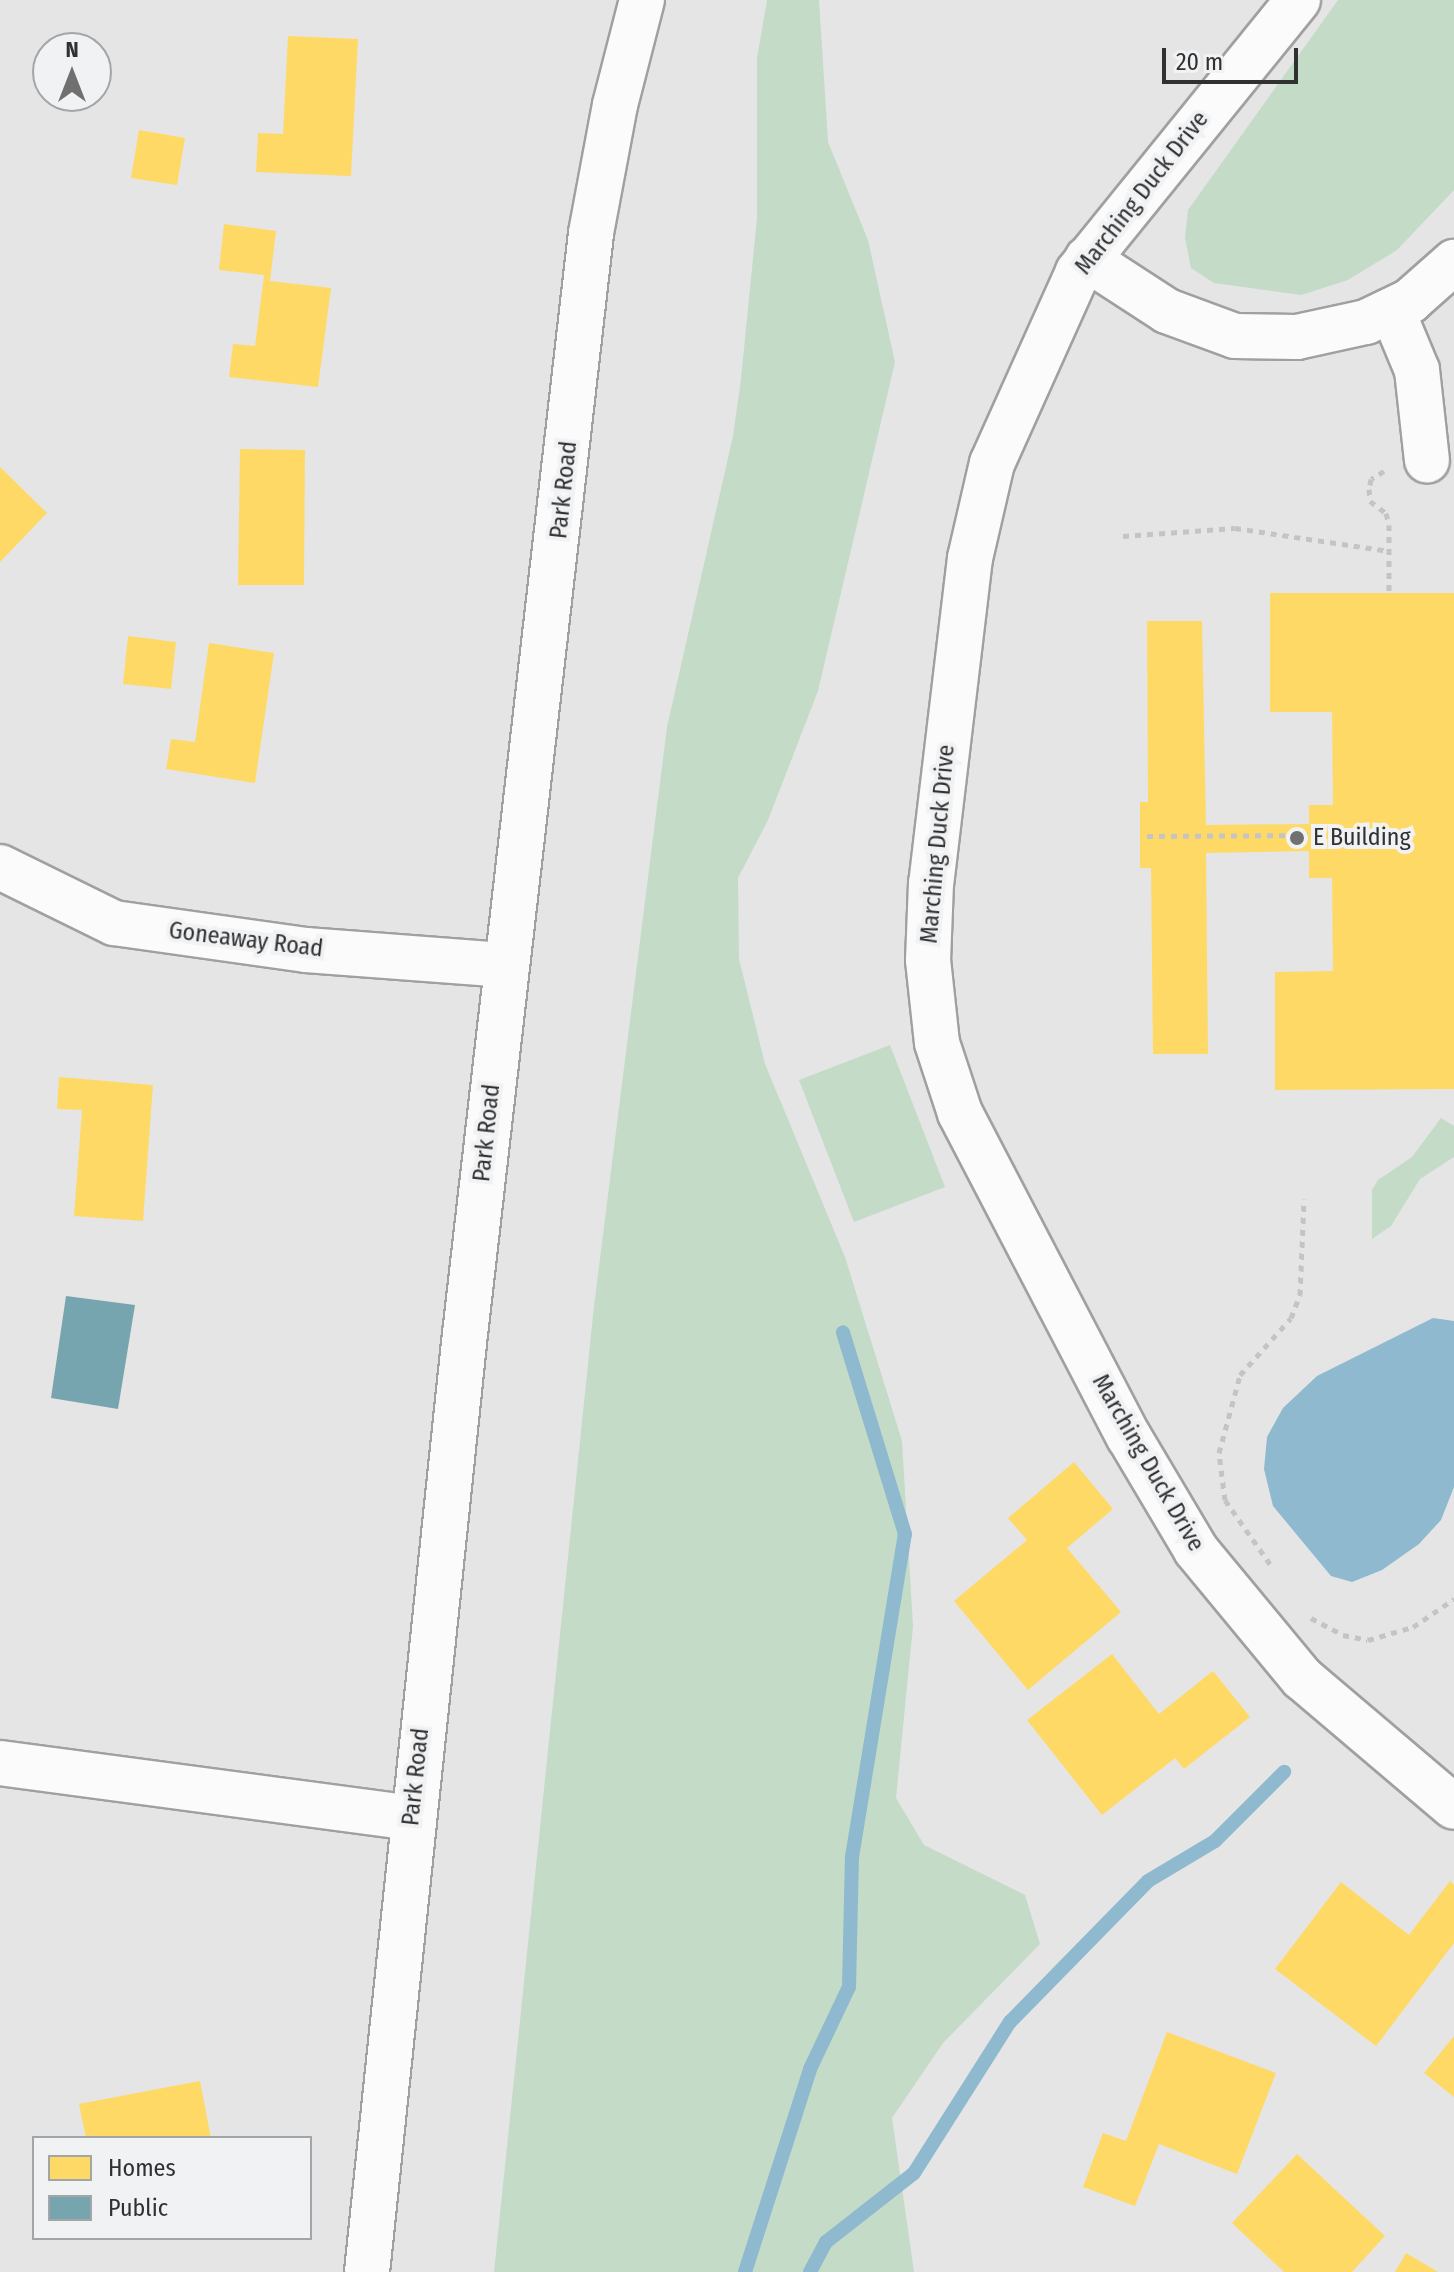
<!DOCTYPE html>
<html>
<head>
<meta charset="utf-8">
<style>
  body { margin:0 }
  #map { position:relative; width:1454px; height:2272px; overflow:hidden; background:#e5e5e5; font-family:"Fira Sans Condensed",sans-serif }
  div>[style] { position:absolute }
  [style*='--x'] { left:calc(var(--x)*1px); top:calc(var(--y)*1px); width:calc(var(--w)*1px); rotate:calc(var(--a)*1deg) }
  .green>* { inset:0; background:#c3dbc7 }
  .water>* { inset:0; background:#8eb9ce }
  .homes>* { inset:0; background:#ffd966 }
  .public>* { inset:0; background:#76a5af }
  .stream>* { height:14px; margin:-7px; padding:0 7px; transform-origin:7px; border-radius:7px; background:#8eb9ce }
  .path>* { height:5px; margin-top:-2.5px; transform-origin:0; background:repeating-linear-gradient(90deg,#c4c4c5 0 6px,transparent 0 12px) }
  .roads { filter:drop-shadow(2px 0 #a0a0a0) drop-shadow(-2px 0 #a0a0a0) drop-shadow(0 2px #a0a0a0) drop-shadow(0 -2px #a0a0a0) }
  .minor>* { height:44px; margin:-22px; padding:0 22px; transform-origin:22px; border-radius:22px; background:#fbfbfb }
  .major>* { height:44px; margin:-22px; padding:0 22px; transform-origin:22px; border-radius:22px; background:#fbfbfb }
  .dots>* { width:22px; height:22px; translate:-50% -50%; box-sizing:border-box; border:4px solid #f1f2f4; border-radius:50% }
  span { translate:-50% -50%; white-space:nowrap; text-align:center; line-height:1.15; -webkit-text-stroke:8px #f1f2f4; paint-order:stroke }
  .street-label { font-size:24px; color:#313132 }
  .poi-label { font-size:24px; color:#313132 }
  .left { translate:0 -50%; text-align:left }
  .legend { position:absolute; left:32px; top:2136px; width:280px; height:104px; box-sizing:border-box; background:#f1f2f4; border:2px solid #a4a5a6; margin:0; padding:10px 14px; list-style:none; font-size:24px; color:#313132 }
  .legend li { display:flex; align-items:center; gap:16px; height:40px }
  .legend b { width:40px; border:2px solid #a4a5a6 }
  .north { position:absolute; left:32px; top:32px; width:80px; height:80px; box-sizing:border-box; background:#f1f2f4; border:2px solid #a4a5a6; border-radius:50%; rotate:0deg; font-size:22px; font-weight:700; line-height:32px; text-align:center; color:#313132 }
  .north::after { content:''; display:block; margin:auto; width:28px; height:36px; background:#707071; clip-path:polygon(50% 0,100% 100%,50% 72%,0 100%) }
  .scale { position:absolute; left:1162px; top:48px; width:136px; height:36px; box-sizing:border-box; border:4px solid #313132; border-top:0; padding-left:10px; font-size:24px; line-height:28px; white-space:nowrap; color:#313132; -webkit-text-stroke:6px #f1f2f4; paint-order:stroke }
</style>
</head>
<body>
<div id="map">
  <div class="green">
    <div style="clip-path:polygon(767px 0,819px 0,828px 142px,868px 240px,895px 362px,818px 691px,768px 820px,738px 878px,739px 959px,765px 1064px,845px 1257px,902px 1441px,913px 1626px,896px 1798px,924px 1845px,1025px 1895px,1040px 1944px,943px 2043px,892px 2118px,914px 2272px,494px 2272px,594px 1306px,667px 727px,733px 436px,741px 379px,757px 218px,757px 58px)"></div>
    <div style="clip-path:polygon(1338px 0,1454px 0,1454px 190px,1397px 250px,1348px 280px,1301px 295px,1214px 283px,1191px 268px,1185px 238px,1188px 210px)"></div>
    <div style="clip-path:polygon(890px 1045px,945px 1187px,854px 1222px,799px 1080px)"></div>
    <div style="clip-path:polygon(1441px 1118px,1454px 1126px,1454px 1157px,1420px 1179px,1391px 1226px,1372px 1239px,1372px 1190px,1378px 1180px,1412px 1157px)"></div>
  </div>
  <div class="water">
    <div style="clip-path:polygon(1433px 1318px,1454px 1321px,1454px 1487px,1441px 1520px,1419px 1544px,1382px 1570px,1352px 1582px,1331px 1576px,1273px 1506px,1264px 1469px,1267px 1437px,1283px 1408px,1317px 1376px)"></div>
  </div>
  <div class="homes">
    <div style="clip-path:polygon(288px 36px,358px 39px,351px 176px,256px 172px,258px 133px,283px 134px)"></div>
    <div style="clip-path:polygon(139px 130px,185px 138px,177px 185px,131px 178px)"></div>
    <div style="clip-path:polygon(224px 224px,276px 231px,270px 281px,331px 288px,318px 387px,229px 377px,233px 344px,255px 346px,264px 275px,219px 270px)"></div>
    <div style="clip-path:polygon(240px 449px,305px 450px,304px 585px,238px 585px)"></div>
    <div style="clip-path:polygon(0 467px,47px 513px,0 562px)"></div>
    <div style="clip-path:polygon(1270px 593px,1454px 593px,1454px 1089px,1275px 1090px,1275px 972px,1333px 971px,1332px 878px,1309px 878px,1309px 851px,1206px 853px,1208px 1054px,1153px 1054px,1151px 868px,1140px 868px,1140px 802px,1148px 802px,1147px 621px,1202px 621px,1206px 825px,1309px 824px,1309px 805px,1333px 805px,1332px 712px,1270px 712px)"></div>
    <div style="clip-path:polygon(128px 636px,176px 642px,171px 689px,123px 684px)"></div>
    <div style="clip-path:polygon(209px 643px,274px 653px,255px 783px,166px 769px,171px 739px,195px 742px)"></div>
    <div style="clip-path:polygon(59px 1077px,153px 1085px,143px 1221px,74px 1216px,82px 1110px,57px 1109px)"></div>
    <div style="clip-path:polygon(1074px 1462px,1113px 1509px,1067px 1548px,1121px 1612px,1028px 1690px,954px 1601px,1027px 1540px,1008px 1518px)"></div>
    <div style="clip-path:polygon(1112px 1654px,1159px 1714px,1213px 1671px,1250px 1717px,1184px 1769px,1175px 1758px,1102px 1815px,1027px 1720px)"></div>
    <div style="clip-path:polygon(1450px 1881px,1454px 1885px,1454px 1943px,1376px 2046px,1275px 1969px,1341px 1882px,1409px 1935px)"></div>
    <div style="clip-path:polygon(1167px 2032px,1276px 2073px,1237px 2174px,1159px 2144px,1135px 2206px,1083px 2187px,1103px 2133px,1126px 2141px)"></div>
    <div style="clip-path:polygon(1454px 2036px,1454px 2097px,1424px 2073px)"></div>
    <div style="clip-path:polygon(200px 2081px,211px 2138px,86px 2138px,79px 2104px)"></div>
    <div style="clip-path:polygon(1297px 2154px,1385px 2236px,1352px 2272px,1284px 2272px,1232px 2223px)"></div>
    <div style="clip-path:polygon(1406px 2253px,1438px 2272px,1395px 2272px)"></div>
  </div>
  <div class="public">
    <div style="clip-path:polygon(66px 1296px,135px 1305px,118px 1409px,51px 1398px)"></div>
  </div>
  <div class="stream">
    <div style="--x:745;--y:2272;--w:213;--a:-72.2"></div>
    <div style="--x:810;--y:2069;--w:91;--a:-64.6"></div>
    <div style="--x:849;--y:1987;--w:130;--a:-88.7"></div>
    <div style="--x:852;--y:1857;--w:327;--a:-80.7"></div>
    <div style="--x:905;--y:1534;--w:211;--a:-107.1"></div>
    <div style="--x:810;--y:2272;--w:34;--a:-62"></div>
    <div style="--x:826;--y:2242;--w:112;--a:-38.1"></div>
    <div style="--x:914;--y:2173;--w:179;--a:-57.6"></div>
    <div style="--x:1010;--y:2022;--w:197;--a:-45.6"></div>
    <div style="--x:1148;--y:1881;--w:78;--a:-30.8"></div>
    <div style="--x:1215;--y:1841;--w:98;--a:-45"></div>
  </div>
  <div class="path">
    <div style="--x:1384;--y:471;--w:15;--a:148"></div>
    <div style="--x:1371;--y:479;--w:10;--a:101"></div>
    <div style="--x:1369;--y:489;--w:12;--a:85"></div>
    <div style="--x:1370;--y:501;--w:20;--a:37"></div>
    <div style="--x:1386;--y:513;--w:12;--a:76"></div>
    <div style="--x:1389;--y:525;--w:68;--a:90"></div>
    <div style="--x:1123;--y:536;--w:112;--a:-4.1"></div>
    <div style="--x:1235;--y:528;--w:156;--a:8.5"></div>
    <div style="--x:1147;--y:836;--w:161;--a:-0.4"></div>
    <div style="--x:1270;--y:1564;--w:78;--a:-125.1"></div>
    <div style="--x:1225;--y:1500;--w:47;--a:-97.3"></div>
    <div style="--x:1219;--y:1453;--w:81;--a:-74.9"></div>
    <div style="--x:1240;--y:1375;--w:76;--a:-48.2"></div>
    <div style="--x:1291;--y:1318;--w:25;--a:-69"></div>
    <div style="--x:1300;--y:1295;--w:96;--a:-87.6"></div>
    <div style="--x:1311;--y:1618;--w:36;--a:28"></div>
    <div style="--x:1343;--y:1635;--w:25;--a:11"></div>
    <div style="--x:1368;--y:1640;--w:47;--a:-16.1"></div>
    <div style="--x:1413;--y:1627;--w:50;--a:-34.3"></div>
  </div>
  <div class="roads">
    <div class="minor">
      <div style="--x:1298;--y:0;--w:350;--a:129"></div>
      <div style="--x:1078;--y:272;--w:209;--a:114.2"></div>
      <div style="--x:992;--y:463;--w:98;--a:103"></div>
      <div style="--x:970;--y:558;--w:327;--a:96.8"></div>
      <div style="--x:931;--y:883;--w:77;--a:92.2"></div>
      <div style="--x:928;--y:960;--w:83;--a:83.8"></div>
      <div style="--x:937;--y:1043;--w:74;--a:71.8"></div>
      <div style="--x:960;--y:1113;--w:365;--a:62.5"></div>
      <div style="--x:1129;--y:1437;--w:131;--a:59.3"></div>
      <div style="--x:1196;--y:1550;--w:166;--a:50.4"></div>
      <div style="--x:1302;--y:1678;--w:199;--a:40.3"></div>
      <div style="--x:1087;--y:259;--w:95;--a:33"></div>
      <div style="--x:1167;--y:311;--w:72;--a:20.2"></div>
      <div style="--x:1235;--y:336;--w:62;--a:0.9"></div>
      <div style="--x:1297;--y:337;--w:71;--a:-12.3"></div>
      <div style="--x:1366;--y:322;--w:49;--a:-25.5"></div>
      <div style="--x:1410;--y:301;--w:59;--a:-41.6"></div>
      <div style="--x:1392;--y:310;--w:65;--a:67.4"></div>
      <div style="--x:1417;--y:370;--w:91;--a:83.7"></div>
      <div style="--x:0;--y:867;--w:127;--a:26.2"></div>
      <div style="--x:114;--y:923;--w:194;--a:8"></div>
      <div style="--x:306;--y:950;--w:201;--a:4.3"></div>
      <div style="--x:0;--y:1763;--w:416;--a:7.6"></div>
    </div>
    <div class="major">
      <div style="--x:367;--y:2272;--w:943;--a:-84.04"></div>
      <div style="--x:465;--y:1334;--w:1108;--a:-83.47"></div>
      <div style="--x:591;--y:233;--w:130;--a:-79.4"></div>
      <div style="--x:615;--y:105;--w:108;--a:-75.6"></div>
    </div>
  </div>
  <div class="dots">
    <div style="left:1297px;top:838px;background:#707071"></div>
  </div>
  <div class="street-label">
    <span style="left:1142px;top:193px;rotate:-52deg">Marching Duck Drive</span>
    <span style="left:564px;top:490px;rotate:-84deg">Park Road</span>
    <span style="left:938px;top:844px;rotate:-85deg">Marching Duck Drive</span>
    <span style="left:246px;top:940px;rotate:7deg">Goneaway Road</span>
    <span style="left:487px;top:1133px;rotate:-84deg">Park Road</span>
    <span style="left:1148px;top:1463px;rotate:60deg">Marching Duck Drive</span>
    <span style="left:416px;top:1777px;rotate:-84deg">Park Road</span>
  </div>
  <div class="poi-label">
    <span class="left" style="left:1313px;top:838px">E Building</span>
  </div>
  <ul class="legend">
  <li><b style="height:22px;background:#ffd966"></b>Homes</li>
  <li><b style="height:22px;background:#76a5af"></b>Public</li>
  </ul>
  <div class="north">N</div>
  <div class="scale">20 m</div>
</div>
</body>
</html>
